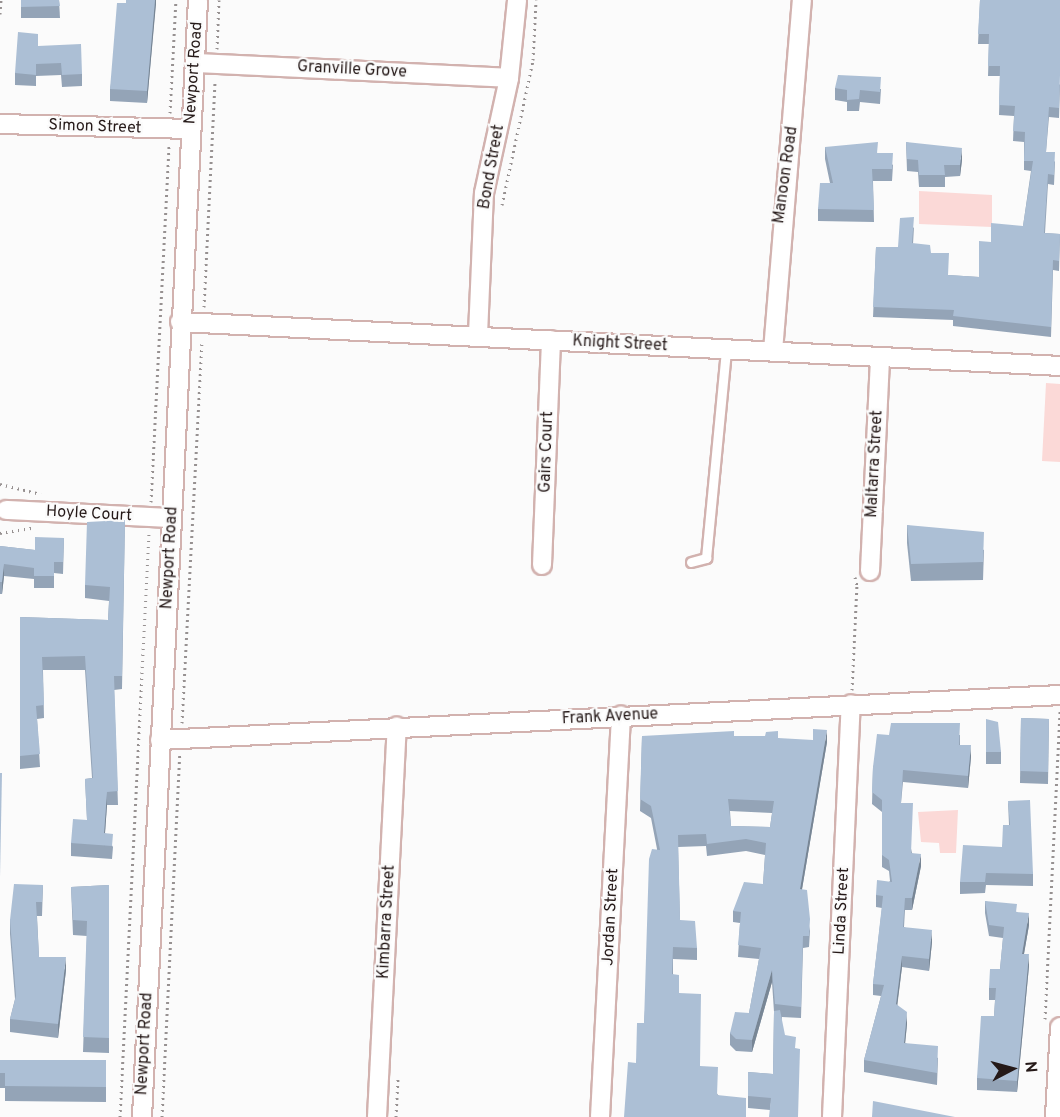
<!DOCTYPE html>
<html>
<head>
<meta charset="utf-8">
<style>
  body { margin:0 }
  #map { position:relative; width:1060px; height:1117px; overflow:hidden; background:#fbfbfb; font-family:Overpass,sans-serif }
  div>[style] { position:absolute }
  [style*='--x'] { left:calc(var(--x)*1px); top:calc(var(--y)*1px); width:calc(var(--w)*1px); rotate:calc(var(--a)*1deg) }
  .green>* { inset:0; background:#fbd9d7 }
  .path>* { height:3px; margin-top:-1.5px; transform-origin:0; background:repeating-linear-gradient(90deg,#979191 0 1.5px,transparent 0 6px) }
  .roads { filter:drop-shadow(2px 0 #d2b2af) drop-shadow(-2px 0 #d2b2af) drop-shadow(0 2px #d2b2af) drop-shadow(0 -2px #d2b2af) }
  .lane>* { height:9px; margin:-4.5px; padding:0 4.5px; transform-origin:4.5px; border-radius:4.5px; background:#fff }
  .street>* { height:18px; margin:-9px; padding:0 9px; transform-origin:9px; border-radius:9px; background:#fff }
  .wall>* { inset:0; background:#94a4b7 }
  .shaded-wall>* { inset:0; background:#788695 }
  .building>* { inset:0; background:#acbfd5 }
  span { translate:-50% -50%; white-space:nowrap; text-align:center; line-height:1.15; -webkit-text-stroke:4.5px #fbfbfb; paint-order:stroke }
  .street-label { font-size:16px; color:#251918 }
  .north { position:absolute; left:982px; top:1039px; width:60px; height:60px; -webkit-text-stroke:4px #fbfbfb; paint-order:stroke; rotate:84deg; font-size:16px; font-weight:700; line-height:24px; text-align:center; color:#251918 }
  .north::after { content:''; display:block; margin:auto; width:21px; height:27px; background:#251918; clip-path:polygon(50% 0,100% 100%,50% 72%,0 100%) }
</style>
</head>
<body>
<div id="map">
  <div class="green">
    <div style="clip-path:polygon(919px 191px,992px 195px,992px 227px,919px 224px)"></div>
    <div style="clip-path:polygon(1046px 383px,1060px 384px,1060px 462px,1042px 461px)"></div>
    <div style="clip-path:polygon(958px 810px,956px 853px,940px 853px,939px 843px,921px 842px,918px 812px)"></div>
  </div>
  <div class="path">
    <div style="--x:0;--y:14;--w:14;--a:-86"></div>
    <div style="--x:217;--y:49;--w:49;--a:-87.7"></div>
    <div style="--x:170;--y:113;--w:113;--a:-87"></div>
    <div style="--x:502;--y:205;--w:148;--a:-77.9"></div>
    <div style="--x:533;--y:60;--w:60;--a:-87.1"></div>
    <div style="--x:204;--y:307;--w:227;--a:-87.2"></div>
    <div style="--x:0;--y:484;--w:42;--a:13.7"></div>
    <div style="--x:151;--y:502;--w:356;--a:-87.1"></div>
    <div style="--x:0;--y:533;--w:33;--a:-9"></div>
    <div style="--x:855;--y:577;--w:8;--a:76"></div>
    <div style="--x:852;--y:690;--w:105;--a:-87.3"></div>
    <div style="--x:182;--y:723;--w:384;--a:-87"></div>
    <div style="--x:1045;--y:1019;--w:308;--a:-87.2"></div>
    <div style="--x:120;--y:1117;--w:586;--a:-87.16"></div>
    <div style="--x:162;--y:1117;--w:363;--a:-87.2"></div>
    <div style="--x:396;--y:1117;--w:40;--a:-87.1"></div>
  </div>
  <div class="roads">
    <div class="lane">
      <div style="--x:691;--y:562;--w:16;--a:-15"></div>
      <div style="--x:706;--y:558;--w:210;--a:-84.5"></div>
    </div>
    <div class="street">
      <div style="--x:195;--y:63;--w:314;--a:2.7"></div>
      <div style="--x:0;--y:124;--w:190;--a:1.5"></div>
      <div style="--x:180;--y:322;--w:881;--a:2.86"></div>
      <div style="--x:478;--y:335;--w:142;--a:-87.6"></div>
      <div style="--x:484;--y:193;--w:118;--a:-77.7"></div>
      <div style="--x:509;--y:78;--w:78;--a:-84.1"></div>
      <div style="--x:773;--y:351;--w:352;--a:-85.3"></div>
      <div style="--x:6;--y:510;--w:165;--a:2.8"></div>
      <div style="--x:542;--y:565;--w:225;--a:-87.7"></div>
      <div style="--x:870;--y:571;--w:213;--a:-87.3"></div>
      <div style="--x:160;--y:740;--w:901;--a:-2.86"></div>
      <div style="--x:142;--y:1117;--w:1118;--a:-87.13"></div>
      <div style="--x:377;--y:1117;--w:391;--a:-87.1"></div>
      <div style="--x:600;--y:1117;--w:402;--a:-87"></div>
      <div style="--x:832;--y:1117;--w:413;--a:-87.4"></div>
      <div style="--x:1055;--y:1117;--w:90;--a:-86.8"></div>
    </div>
  </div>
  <div class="wall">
    <div style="clip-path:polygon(21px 0,59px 0,60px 18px,21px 18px)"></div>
    <div style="clip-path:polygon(156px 0,147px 103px,110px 101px,110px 89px,126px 3px)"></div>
    <div style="clip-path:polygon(980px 0,1060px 85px,1059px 118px,1049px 117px,1046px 152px,1055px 162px,1054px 185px,1048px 184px,1045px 233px,1060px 234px,1059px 271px,1053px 270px,1051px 337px,953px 326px,953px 320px,873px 317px,876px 247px,898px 247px,914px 227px,913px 244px,931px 253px,948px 275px,979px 277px,991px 242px,1023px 226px,1031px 171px,1024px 170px,1024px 142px,1013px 141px,1014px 116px,999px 115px,1000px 76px,988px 76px,989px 44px,978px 44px)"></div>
    <div style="clip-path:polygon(38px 46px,82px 74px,82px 86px,62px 87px,61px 75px,36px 76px,36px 86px,15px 85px,15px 73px)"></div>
    <div style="clip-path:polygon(835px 88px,881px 89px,880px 104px,860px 102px,859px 111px,847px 111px,847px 102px,835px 100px)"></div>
    <div style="clip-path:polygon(906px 142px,962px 160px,960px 176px,945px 177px,945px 187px,919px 187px,918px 172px,907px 171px)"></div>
    <div style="clip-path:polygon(825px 147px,878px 153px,893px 165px,892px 181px,873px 181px,874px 222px,818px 221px,818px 209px,830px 183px,825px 159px)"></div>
    <div style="clip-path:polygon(125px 520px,122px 689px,114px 690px,118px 805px,107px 805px,105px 833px,113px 847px,112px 859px,71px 856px,71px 843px,87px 820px,85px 779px,92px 778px,85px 670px,43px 670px,44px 718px,37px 719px,40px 767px,20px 769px,20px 617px,108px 620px,109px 601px,85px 598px,85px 585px)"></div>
    <div style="clip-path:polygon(907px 525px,984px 550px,983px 580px,911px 581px,907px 543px)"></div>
    <div style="clip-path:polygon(64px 538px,63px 574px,54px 573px,54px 588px,34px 588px,34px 579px,4px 576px,2px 594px,0 594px,0 546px,35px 550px)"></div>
    <div style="clip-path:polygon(1021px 718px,1049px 719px,1048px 784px,1020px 783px)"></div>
    <div style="clip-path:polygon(986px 719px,1001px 752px,1001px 764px,986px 764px)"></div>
    <div style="clip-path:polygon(889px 735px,960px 735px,960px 745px,971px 757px,968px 788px,903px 782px,901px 803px,912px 853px,921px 866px,912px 910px,905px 910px,904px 927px,932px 942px,929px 971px,902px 967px,897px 1005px,907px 1024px,905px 1043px,938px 1058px,937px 1085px,864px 1072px,864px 1060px,881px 996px,873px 995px,873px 984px,882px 908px,876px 907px,876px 895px,890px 881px,889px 871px,882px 867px,882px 812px,872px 804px,873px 767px)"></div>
    <div style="clip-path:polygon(evenodd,642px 736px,734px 736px,827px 742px,802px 889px,810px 931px,809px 947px,803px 948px,801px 1018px,782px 1017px,770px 1110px,748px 1108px,748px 1072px,773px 1074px,774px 1012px,772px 982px,752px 1052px,736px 1051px,730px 1045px,730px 1033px,749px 1013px,759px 959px,738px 957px,740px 923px,733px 922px,733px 911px,763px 884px,765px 855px,746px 851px,707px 856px,706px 846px,678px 847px,680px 920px,697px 948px,697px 960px,673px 959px,673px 974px,700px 1066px,718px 1095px,746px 1117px,636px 1063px,644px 1023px,657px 849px,651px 818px,640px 811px,642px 736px,730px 811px,772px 813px,770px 827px,731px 826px,730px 811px)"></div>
    <div style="clip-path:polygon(1008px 801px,1033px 874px,1033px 886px,986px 885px,985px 893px,960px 894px,960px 882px,1002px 847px,1009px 825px)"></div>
    <div style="clip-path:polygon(43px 885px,42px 916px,37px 916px,39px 957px,66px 970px,58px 1038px,10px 1032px,10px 1019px,15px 999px,10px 934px,10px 920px)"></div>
    <div style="clip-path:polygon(109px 885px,109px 1053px,83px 1052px,87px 936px,73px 935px,71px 887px)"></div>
    <div style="clip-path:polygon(985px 901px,1017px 912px,1029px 925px,1024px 954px,1029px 966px,1017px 1092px,977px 1090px,977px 1078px,994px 1016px,995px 1000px,989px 1000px,989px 988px,1000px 969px,1003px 938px,989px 936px,985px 913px)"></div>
    <div style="clip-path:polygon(0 1060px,106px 1060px,106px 1102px,5px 1101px,5px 1088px,0 1088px)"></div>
  </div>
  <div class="shaded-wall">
    <div style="clip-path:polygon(155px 0,156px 0,156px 4px,147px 103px,147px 91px)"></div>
    <div style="clip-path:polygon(962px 148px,962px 160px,960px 176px,960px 165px)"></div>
    <div style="clip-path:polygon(4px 564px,4px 576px,2px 594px,2px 582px)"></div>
    <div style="clip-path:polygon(827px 730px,827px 742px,800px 901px,800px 889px)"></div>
    <div style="clip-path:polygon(971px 745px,971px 757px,968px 788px,968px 776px)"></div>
    <div style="clip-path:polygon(107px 792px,107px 805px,104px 847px,104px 833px)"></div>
    <div style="clip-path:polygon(921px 854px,921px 866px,912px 910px,912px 898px)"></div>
    <div style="clip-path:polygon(1029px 913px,1029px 925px,1022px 965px,1022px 954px)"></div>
    <div style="clip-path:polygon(932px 930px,932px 942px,929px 971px,929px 959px)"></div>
    <div style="clip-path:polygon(1029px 954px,1029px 966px,1017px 1092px,1017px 1081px)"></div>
    <div style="clip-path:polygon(902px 956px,902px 967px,896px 1016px,896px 1004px)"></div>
    <div style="clip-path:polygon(66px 957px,66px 970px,58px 1038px,58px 1024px)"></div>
    <div style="clip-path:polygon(772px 970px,772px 982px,752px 1052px,752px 1040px)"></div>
    <div style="clip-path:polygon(907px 1012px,907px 1024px,904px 1055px,904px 1043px)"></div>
  </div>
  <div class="building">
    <div style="clip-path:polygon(21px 0,59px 0,60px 6px,21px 7px)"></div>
    <div style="clip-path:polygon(126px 0,155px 0,147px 91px,110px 89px,117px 3px,126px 3px)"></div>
    <div style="clip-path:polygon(980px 0,1060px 0,1060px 75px,1059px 108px,1049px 107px,1046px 152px,1055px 152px,1054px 175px,1048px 174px,1044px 233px,1060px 234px,1059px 261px,1053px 260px,1051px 327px,953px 316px,954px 310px,873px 307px,876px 247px,898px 247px,900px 218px,914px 217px,912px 243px,930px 245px,931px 253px,949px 253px,948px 275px,979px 277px,979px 241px,991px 242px,991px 223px,1023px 226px,1033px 161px,1024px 161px,1025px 132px,1013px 131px,1015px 106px,999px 105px,1000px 66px,988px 66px,989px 34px,978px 34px)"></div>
    <div style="clip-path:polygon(18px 32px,38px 34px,38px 46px,81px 44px,82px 74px,62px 75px,61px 63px,36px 64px,36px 75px,15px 73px)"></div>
    <div style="clip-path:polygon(838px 75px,881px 77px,880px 92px,860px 90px,859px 99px,847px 100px,847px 90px,835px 88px)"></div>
    <div style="clip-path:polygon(878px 142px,877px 153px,893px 153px,892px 169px,872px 169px,874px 210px,818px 209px,820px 183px,833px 183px,825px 147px)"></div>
    <div style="clip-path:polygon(906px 142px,962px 148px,960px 165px,944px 165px,945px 175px,919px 175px,918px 160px,907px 159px)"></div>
    <div style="clip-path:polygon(125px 520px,122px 676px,114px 676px,118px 791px,107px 792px,104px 833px,113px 834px,112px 846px,71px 843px,73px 819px,87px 820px,85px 779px,93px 778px,85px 656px,42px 657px,44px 705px,36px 706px,40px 754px,20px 756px,20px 617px,108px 620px,110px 587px,85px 585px,87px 522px)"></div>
    <div style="clip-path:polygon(907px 525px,984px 532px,983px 562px,911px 564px)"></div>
    <div style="clip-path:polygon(35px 537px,64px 538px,63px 562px,54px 562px,54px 576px,34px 576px,34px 568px,4px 564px,2px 582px,0 582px,0 546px,35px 550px)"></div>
    <div style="clip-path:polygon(1021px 718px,1049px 719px,1048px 772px,1020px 771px)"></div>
    <div style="clip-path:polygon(986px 719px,998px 722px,1001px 752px,986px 752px)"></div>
    <div style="clip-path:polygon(891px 723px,960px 723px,959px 745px,971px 745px,968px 776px,903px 770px,901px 803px,913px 803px,911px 853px,921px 854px,912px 898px,905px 898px,903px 927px,932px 930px,929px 959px,902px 956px,896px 1004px,907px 1012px,904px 1043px,938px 1046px,937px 1073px,864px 1060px,884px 985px,873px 984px,883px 896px,876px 895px,877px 880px,892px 882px,889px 860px,882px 855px,882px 800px,872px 792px,873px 767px,877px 734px,889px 735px)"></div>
    <div style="clip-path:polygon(evenodd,813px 729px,827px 730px,800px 889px,807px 890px,810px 919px,809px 936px,803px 936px,801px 1007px,775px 1004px,772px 970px,752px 1040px,736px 1039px,730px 1033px,735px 1012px,749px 1013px,761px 948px,738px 945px,741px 912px,733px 911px,744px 882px,763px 884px,766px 843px,746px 839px,707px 844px,706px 834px,678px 835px,680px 920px,695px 921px,697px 948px,673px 947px,672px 974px,679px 975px,679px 993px,701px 994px,700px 1066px,718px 1067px,717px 1095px,746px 1098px,746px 1117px,624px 1117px,628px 1062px,636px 1063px,637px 1023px,644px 1023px,649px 859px,652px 849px,660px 850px,651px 806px,640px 799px,642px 736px,734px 731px,734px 736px,765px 736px,766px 732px,778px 731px,778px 738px,813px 740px,813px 729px,728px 799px,774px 801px,770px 827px,731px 826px,728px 799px)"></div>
    <div style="clip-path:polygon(0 773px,2px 773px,0 877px)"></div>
    <div style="clip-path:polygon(1030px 800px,1033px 874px,986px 873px,985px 882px,960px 882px,963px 845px,1002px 847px,1003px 825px,1010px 825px,1008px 801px)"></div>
    <div style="clip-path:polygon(14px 884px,43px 885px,42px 902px,36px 902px,39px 957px,66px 957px,58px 1024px,10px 1019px,16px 996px,10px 920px)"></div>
    <div style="clip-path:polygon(109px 885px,109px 1038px,83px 1037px,87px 921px,73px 920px,71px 887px)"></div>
    <div style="clip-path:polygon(985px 901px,1017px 904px,1016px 912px,1029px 913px,1022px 954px,1029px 954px,1017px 1081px,977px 1078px,981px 1016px,994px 1016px,996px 988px,989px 988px,990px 969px,1000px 969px,1004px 927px,989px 925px)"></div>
    <div style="clip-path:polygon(780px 1010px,785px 1035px,796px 1037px,795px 1048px,800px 1049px,798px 1117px,769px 1117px,771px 1098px,748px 1096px,748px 1072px,773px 1074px,774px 1011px)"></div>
    <div style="clip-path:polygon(0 1060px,106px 1060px,106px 1087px,5px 1086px,5px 1073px,0 1073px)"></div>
    <div style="clip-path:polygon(873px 1101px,955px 1117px,872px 1117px)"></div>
  </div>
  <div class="street-label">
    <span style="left:352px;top:70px;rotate:3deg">Granville Grove</span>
    <span style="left:194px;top:73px;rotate:-86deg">Newport Road</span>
    <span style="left:95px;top:127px;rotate:2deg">Simon Street</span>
    <span style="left:492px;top:167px;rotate:-80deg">Bond Street</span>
    <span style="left:786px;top:175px;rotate:-82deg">Manoon Road</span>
    <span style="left:620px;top:344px;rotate:3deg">Knight Street</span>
    <span style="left:547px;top:452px;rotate:-88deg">Gairs Court</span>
    <span style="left:875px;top:464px;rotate:-87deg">Maltarra Street</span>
    <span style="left:89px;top:514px;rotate:3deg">Hoyle Court</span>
    <span style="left:170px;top:558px;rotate:-87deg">Newport Road</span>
    <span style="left:610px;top:717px;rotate:-3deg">Frank Avenue</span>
    <span style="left:842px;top:911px;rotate:-87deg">Linda Street</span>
    <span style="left:611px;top:917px;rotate:-87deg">Jordan Street</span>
    <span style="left:387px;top:922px;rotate:-87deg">Kimbarra Street</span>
    <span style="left:145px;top:1044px;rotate:-87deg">Newport Road</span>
  </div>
  <div class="north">N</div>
</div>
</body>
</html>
